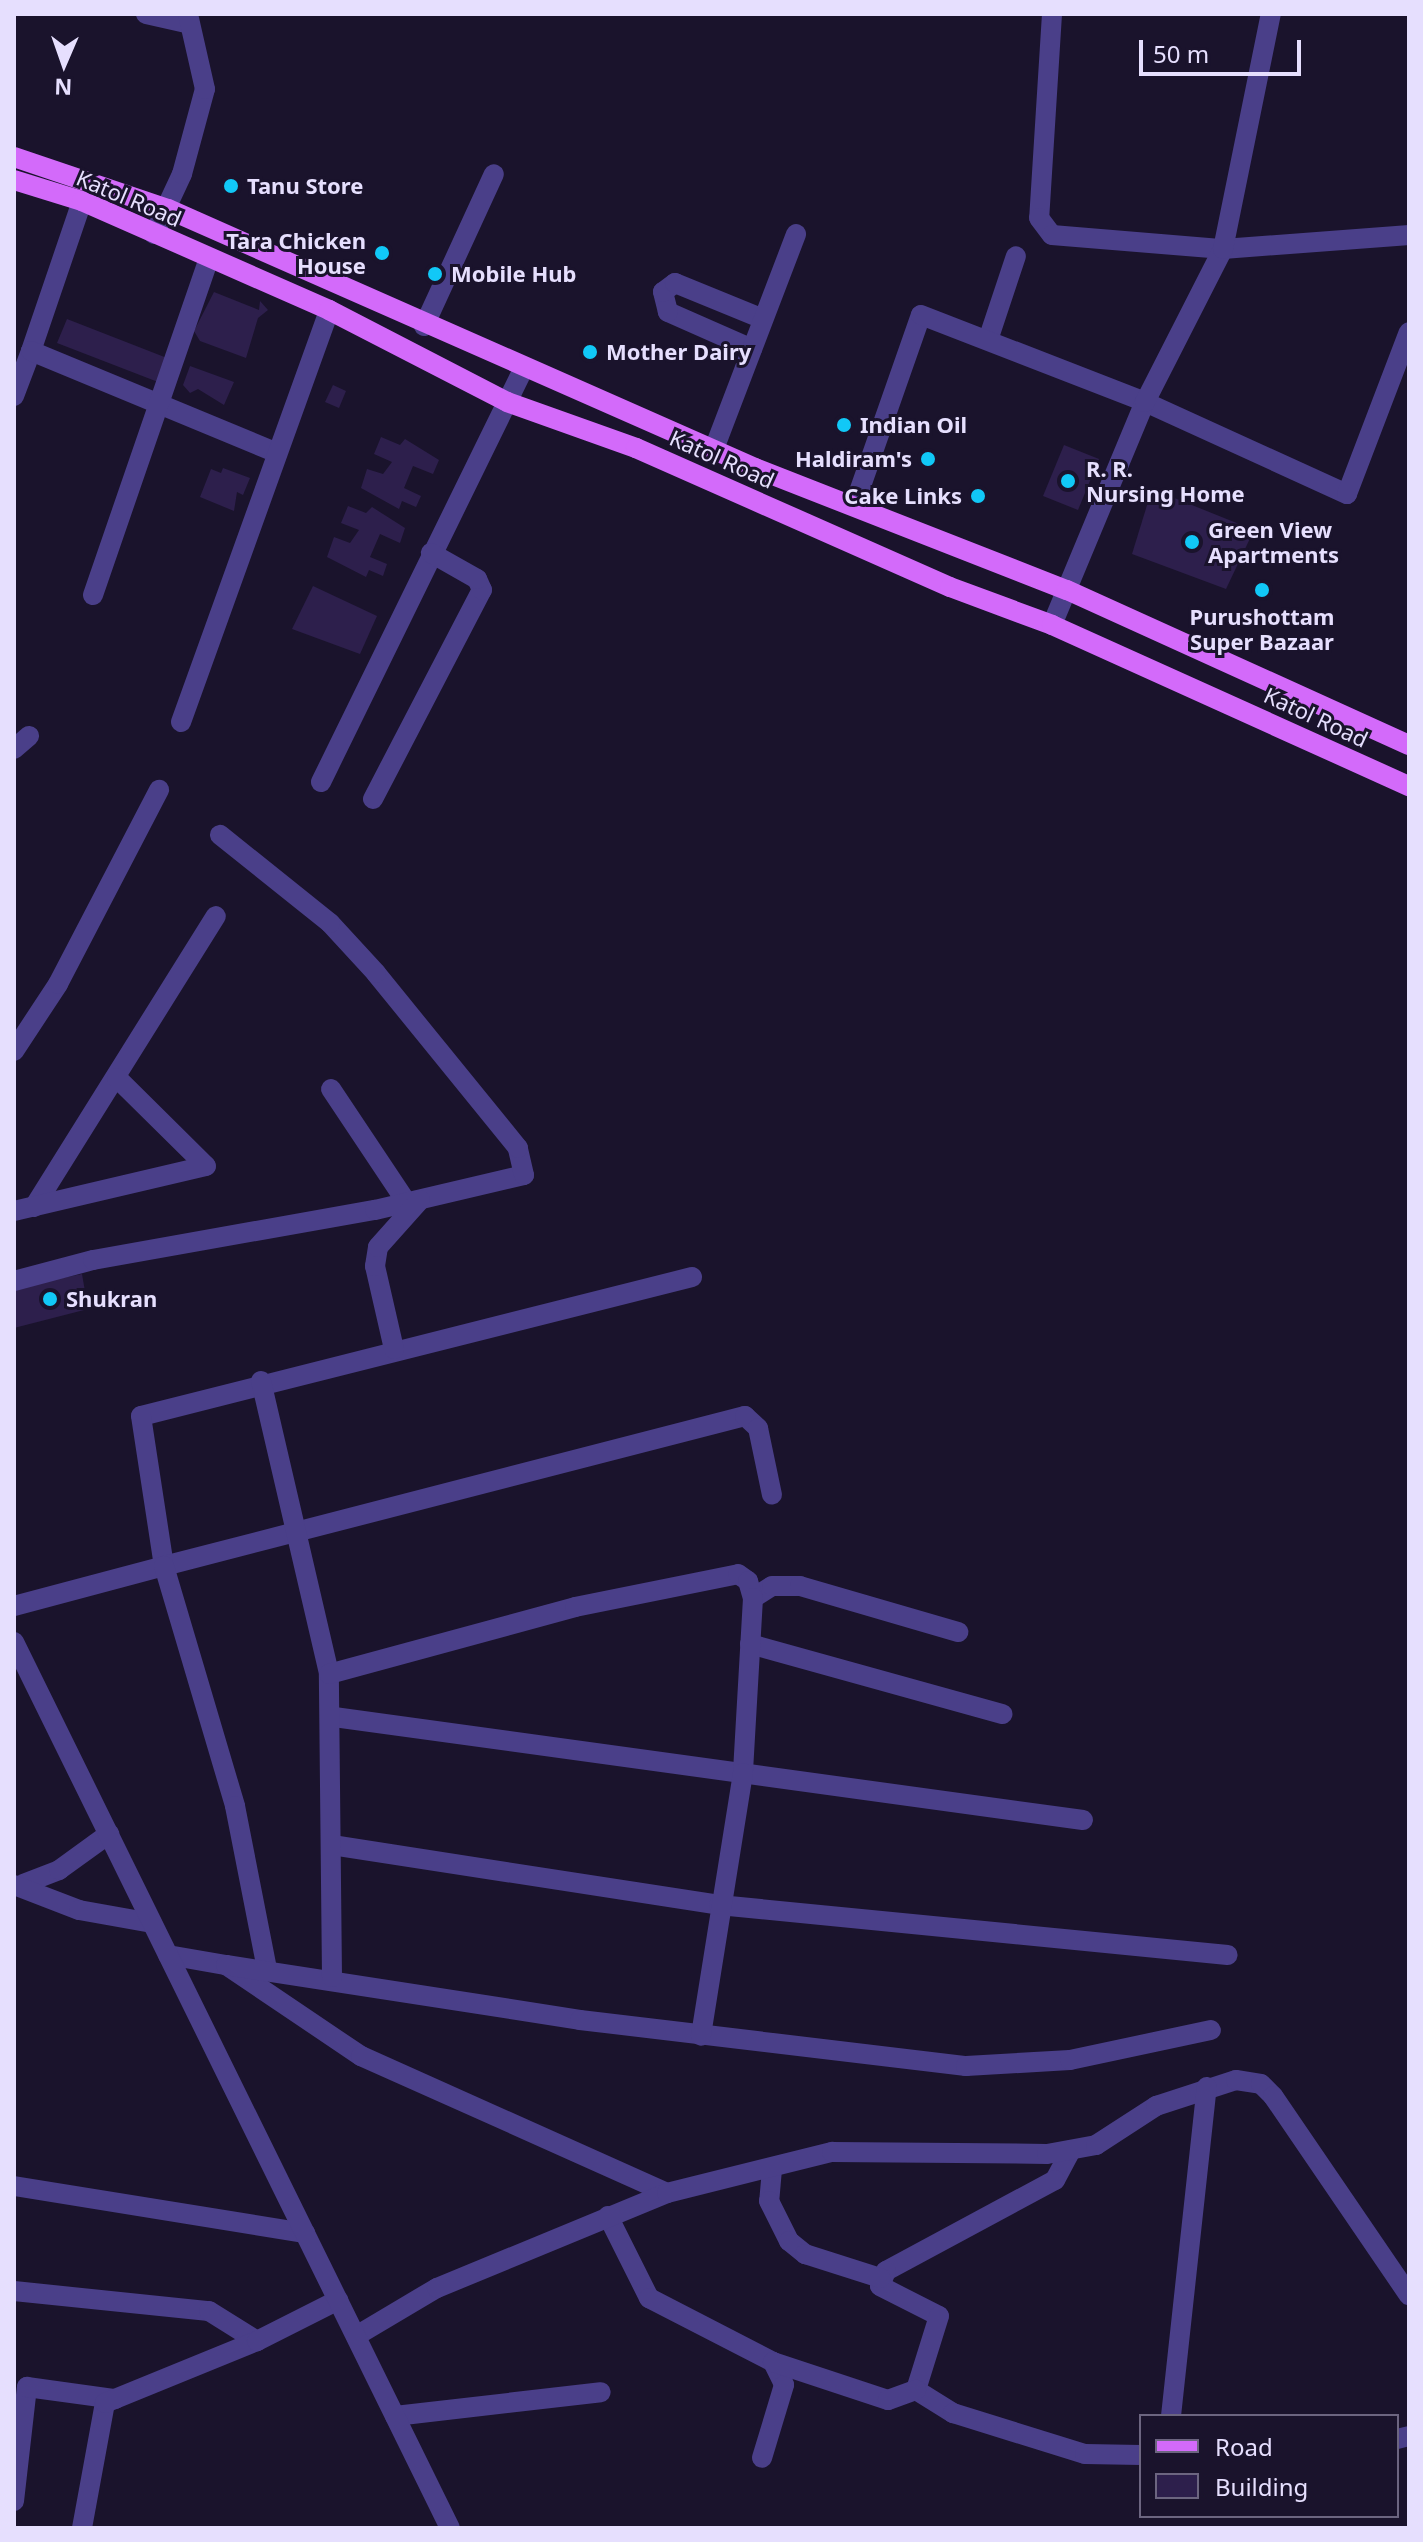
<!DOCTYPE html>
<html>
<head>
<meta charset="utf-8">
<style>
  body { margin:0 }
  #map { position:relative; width:1423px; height:2542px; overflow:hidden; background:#1a132c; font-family:"Noto Sans",sans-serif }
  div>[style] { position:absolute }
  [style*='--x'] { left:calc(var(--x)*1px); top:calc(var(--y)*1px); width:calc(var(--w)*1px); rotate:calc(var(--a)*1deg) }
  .building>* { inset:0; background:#2d1f4c }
  .minor>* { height:20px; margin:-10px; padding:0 10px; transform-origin:10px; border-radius:10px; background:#4a3f89 }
  .tertiary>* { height:20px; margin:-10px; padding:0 10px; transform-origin:10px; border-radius:10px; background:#4a3f89 }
  .primary>* { height:20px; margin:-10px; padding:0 10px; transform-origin:10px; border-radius:10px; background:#d36afa }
  .dots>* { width:22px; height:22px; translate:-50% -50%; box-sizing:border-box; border:4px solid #1a132c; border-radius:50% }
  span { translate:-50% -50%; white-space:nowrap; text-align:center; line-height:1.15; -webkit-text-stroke:6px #1a132c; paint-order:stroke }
  .poi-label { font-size:22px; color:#e6dffe; font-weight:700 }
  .left { translate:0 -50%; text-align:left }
  .right { translate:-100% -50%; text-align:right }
  .street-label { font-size:22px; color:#e6dffe }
  .frame { position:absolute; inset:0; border:16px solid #e6dffe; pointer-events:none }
  .legend { position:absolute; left:1139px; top:2414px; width:260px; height:104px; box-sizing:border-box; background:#1a132c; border:2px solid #6c6580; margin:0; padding:10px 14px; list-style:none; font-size:24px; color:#e6dffe }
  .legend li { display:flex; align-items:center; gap:16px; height:40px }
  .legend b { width:40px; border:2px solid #6c6580 }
  .north { position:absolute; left:24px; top:24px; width:80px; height:80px; -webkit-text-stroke:6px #1a132c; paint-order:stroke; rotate:182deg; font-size:22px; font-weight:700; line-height:32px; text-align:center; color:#e6dffe }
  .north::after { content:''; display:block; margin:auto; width:28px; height:36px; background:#e6dffe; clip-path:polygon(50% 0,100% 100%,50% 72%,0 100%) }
  .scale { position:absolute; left:1139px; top:40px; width:162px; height:36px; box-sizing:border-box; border:4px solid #e6dffe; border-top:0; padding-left:10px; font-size:24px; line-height:28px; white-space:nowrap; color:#e6dffe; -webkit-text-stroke:6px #1a132c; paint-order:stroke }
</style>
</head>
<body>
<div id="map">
  <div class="building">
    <div style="clip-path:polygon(214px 292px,259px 310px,260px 301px,268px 310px,258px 318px,246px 358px,200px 341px,194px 331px)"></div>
    <div style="clip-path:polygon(67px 319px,167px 358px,158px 382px,57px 343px)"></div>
    <div style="clip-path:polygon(190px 366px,234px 382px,224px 405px,198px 389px,190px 393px,183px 385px)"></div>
    <div style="clip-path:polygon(333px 385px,346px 391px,339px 408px,325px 402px)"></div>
    <div style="clip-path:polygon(381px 437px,400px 445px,405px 439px,439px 460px,433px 474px,413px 466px,404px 488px,421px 496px,416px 507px,402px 501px,399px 509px,361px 488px,367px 469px,383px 474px,392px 462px,374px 454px)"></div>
    <div style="clip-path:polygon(1064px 445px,1099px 459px,1078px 510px,1043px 496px)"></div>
    <div style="clip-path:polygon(223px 468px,250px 478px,243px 495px,237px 492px,234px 511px,200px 497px,211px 469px,221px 473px)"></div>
    <div style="clip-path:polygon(1152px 489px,1254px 530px,1226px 589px,1132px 554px)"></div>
    <div style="clip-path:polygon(348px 506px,366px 513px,372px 507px,405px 528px,400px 543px,380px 534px,370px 557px,387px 564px,383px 576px,369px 570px,366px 577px,327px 557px,334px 537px,350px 543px,359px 530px,341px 523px)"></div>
    <div style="clip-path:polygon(313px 586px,377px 616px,360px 654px,292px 629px)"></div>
    <div style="clip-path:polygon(82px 1274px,88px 1309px,14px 1328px,14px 1288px)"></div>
  </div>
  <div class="minor">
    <div style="--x:146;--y:14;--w:41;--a:12.7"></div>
    <div style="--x:1052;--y:14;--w:204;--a:93.6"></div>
    <div style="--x:1039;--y:218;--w:21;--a:53"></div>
    <div style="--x:1052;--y:235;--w:172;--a:4.7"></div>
    <div style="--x:1223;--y:249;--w:187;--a:-4.3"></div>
    <div style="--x:424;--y:326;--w:167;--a:-65.3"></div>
    <div style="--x:989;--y:337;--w:85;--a:-71.6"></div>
    <div style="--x:752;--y:349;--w:92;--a:-156.2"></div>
    <div style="--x:668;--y:312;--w:21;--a:-104"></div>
    <div style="--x:663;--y:292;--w:15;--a:-37"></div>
    <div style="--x:675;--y:283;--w:95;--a:22.2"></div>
    <div style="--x:31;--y:351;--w:158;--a:-71.2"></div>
    <div style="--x:14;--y:396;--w:48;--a:-69.3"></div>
    <div style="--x:31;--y:351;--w:264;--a:22.5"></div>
    <div style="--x:714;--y:449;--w:230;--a:-69.1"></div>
    <div style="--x:854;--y:506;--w:202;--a:-70.7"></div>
    <div style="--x:921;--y:315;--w:240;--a:21.2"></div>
    <div style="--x:1145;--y:402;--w:222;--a:24.5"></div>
    <div style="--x:1347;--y:494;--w:173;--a:-69.1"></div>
    <div style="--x:93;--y:595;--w:356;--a:-71"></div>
    <div style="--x:1052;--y:625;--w:242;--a:-67.4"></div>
    <div style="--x:1145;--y:402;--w:172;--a:-63"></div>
    <div style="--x:1223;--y:249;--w:240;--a:-78.5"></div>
    <div style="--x:181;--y:722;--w:438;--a:-70.2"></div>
    <div style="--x:14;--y:749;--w:20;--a:-41"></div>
    <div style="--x:321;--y:782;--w:460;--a:-63.9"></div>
    <div style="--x:373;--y:799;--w:236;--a:-62.5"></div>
    <div style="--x:482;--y:590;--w:12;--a:-114"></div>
    <div style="--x:477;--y:579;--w:53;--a:-150.5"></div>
    <div style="--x:14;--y:1051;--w:80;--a:-56.7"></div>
    <div style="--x:58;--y:984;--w:219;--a:-62.5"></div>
    <div style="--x:331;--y:1089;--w:137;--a:56.3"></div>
    <div style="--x:34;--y:1207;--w:343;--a:-58"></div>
    <div style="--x:14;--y:1211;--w:197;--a:-13.2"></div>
    <div style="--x:206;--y:1166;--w:125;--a:-135.3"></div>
    <div style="--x:692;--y:1277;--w:568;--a:165.84"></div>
    <div style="--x:141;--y:1416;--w:152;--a:81.3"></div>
    <div style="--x:164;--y:1566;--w:600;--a:-14.48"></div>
    <div style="--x:745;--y:1416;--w:18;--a:43"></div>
    <div style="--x:758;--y:1428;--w:68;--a:78.2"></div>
    <div style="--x:14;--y:1281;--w:82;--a:-14.9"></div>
    <div style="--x:93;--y:1260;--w:286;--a:-10.1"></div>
    <div style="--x:375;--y:1210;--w:153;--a:-13.2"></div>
    <div style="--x:524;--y:1175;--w:28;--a:-103"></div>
    <div style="--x:518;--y:1148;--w:225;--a:-129.1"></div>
    <div style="--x:376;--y:973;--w:68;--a:-132.6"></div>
    <div style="--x:330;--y:923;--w:141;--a:-141.3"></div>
    <div style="--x:394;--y:1349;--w:85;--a:-102.9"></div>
    <div style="--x:375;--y:1266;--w:19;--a:-81"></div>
    <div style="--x:378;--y:1247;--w:63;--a:-48.2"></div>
    <div style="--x:261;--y:1381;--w:301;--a:76.9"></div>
    <div style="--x:753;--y:1598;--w:22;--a:-32"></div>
    <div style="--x:772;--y:1586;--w:28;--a:0"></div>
    <div style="--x:800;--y:1586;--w:165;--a:16.2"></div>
    <div style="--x:14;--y:1606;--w:155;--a:-14.9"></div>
    <div style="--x:164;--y:1566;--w:250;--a:73.5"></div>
    <div style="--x:235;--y:1806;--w:166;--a:78.9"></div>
    <div style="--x:750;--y:1644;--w:262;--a:15.5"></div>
    <div style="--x:334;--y:1717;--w:756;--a:7.83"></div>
    <div style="--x:332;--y:1845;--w:392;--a:8.8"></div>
    <div style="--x:719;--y:1905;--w:511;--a:5.61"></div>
    <div style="--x:23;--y:1884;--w:39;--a:-21"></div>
    <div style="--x:59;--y:1870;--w:62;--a:-35.8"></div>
    <div style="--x:14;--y:1885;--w:70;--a:21"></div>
    <div style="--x:79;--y:1910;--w:74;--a:10.1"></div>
    <div style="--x:168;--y:1955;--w:59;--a:9.8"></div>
    <div style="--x:226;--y:1965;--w:163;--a:34"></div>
    <div style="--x:361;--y:2056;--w:335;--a:24.1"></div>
    <div style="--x:226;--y:1965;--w:358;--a:8.8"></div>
    <div style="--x:580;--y:2020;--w:389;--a:6.8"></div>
    <div style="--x:966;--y:2066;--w:104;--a:-3.3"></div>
    <div style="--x:1070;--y:2060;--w:144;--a:-12"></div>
    <div style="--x:332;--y:1977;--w:303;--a:-90.6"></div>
    <div style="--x:329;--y:1674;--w:255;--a:-15.2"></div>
    <div style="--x:575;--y:1607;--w:166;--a:-11.4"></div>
    <div style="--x:738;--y:1574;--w:12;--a:35"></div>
    <div style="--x:748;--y:1581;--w:18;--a:74"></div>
    <div style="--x:753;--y:1598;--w:175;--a:93.3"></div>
    <div style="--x:743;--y:1773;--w:266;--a:99.1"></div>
    <div style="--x:1071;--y:2150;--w:34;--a:118"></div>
    <div style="--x:1055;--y:2180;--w:192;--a:151.7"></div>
    <div style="--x:886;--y:2271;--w:16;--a:112"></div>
    <div style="--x:880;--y:2286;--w:66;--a:27"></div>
    <div style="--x:939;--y:2316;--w:77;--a:107.3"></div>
    <div style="--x:916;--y:2390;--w:44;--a:31.9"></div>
    <div style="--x:953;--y:2413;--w:138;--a:17.3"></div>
    <div style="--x:1085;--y:2454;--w:56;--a:1"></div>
    <div style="--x:772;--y:2169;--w:32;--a:95"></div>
    <div style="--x:769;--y:2201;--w:45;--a:63.4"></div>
    <div style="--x:789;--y:2241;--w:21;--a:39"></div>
    <div style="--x:805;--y:2254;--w:79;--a:17.7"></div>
    <div style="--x:14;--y:2186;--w:295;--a:9.2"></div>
    <div style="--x:608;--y:2216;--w:92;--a:63.4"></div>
    <div style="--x:649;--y:2298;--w:140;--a:27.3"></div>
    <div style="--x:773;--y:2362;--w:25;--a:64"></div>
    <div style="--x:784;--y:2385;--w:76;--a:106.8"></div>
    <div style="--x:14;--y:2291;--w:196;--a:5.9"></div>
    <div style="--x:209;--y:2311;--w:57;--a:32"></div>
    <div style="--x:356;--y:2336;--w:94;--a:-30.7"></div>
    <div style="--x:437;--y:2288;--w:249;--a:-22.4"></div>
    <div style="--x:667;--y:2193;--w:170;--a:-14"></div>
    <div style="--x:832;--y:2152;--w:215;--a:0.5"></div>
    <div style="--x:1047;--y:2154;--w:50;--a:-10.4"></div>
    <div style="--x:1096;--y:2145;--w:72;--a:-33"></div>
    <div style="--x:1156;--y:2106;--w:84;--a:-18"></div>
    <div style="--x:1236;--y:2080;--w:25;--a:9"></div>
    <div style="--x:1261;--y:2084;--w:17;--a:45"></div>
    <div style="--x:1273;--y:2096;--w:241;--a:55.7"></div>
    <div style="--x:773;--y:2362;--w:121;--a:18.3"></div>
    <div style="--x:888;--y:2400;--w:30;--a:-20"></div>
    <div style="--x:395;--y:2416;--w:207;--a:-6.6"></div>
    <div style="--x:1171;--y:2416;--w:331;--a:-83.8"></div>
    <div style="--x:1397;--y:2439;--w:12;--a:-14"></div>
    <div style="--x:14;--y:2501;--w:115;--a:-83.5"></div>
    <div style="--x:27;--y:2387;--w:89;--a:7.8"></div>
    <div style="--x:82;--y:2528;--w:127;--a:-79.6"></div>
    <div style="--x:105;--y:2403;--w:164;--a:-22.2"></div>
    <div style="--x:257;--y:2341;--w:91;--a:-26.8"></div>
  </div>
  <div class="tertiary">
    <div style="--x:154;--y:234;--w:66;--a:-65"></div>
    <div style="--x:182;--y:174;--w:88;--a:-74.9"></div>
    <div style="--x:205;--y:89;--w:77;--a:-102.8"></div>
    <div style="--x:14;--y:1642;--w:987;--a:63.8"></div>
  </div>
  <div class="primary">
    <div style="--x:14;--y:157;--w:163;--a:18.7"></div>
    <div style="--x:168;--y:209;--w:642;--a:23.81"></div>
    <div style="--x:755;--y:468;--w:335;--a:21.4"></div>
    <div style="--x:1067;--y:590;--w:375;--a:24.4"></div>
    <div style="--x:14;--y:180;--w:71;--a:17.2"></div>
    <div style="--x:82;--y:201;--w:270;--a:23.8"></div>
    <div style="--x:329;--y:310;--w:200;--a:27.3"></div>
    <div style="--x:507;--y:402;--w:137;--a:19.6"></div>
    <div style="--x:636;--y:448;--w:343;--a:23.9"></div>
    <div style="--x:950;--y:587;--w:109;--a:20.4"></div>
    <div style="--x:1052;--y:625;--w:392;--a:24.3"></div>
  </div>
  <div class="dots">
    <div style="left:231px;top:186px;background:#11c8f7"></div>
    <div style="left:382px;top:253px;background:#11c8f7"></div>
    <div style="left:435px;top:274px;background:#11c8f7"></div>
    <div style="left:590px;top:352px;background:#11c8f7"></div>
    <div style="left:844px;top:425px;background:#11c8f7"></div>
    <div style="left:928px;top:459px;background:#11c8f7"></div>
    <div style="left:1068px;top:481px;background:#11c8f7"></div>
    <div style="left:978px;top:496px;background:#11c8f7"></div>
    <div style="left:1192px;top:542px;background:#11c8f7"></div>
    <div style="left:1262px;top:590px;background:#11c8f7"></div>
    <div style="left:50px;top:1299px;background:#11c8f7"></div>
  </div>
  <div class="poi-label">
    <span class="left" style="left:247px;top:186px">Tanu Store</span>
    <span class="right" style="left:366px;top:253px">Tara Chicken<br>House</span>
    <span class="left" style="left:451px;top:274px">Mobile Hub</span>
    <span class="left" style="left:606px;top:352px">Mother Dairy</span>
    <span class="left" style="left:860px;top:425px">Indian Oil</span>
    <span class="right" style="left:912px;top:459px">Haldiram's</span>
    <span class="left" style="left:1086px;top:481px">R. R.<br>Nursing Home</span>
    <span class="right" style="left:962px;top:496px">Cake Links</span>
    <span class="left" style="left:1208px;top:542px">Green View<br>Apartments</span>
    <span style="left:1262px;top:629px">Purushottam<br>Super Bazaar</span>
    <span class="left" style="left:66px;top:1299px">Shukran</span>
  </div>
  <div class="street-label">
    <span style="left:129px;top:198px;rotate:23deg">Katol Road</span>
    <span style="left:722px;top:459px;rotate:24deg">Katol Road</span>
    <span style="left:1316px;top:717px;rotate:25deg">Katol Road</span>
  </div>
  <div class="frame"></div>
  <ul class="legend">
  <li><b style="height:10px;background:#d36afa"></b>Road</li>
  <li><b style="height:22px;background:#2d1f4c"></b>Building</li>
  </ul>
  <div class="north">N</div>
  <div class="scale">50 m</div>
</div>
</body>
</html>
